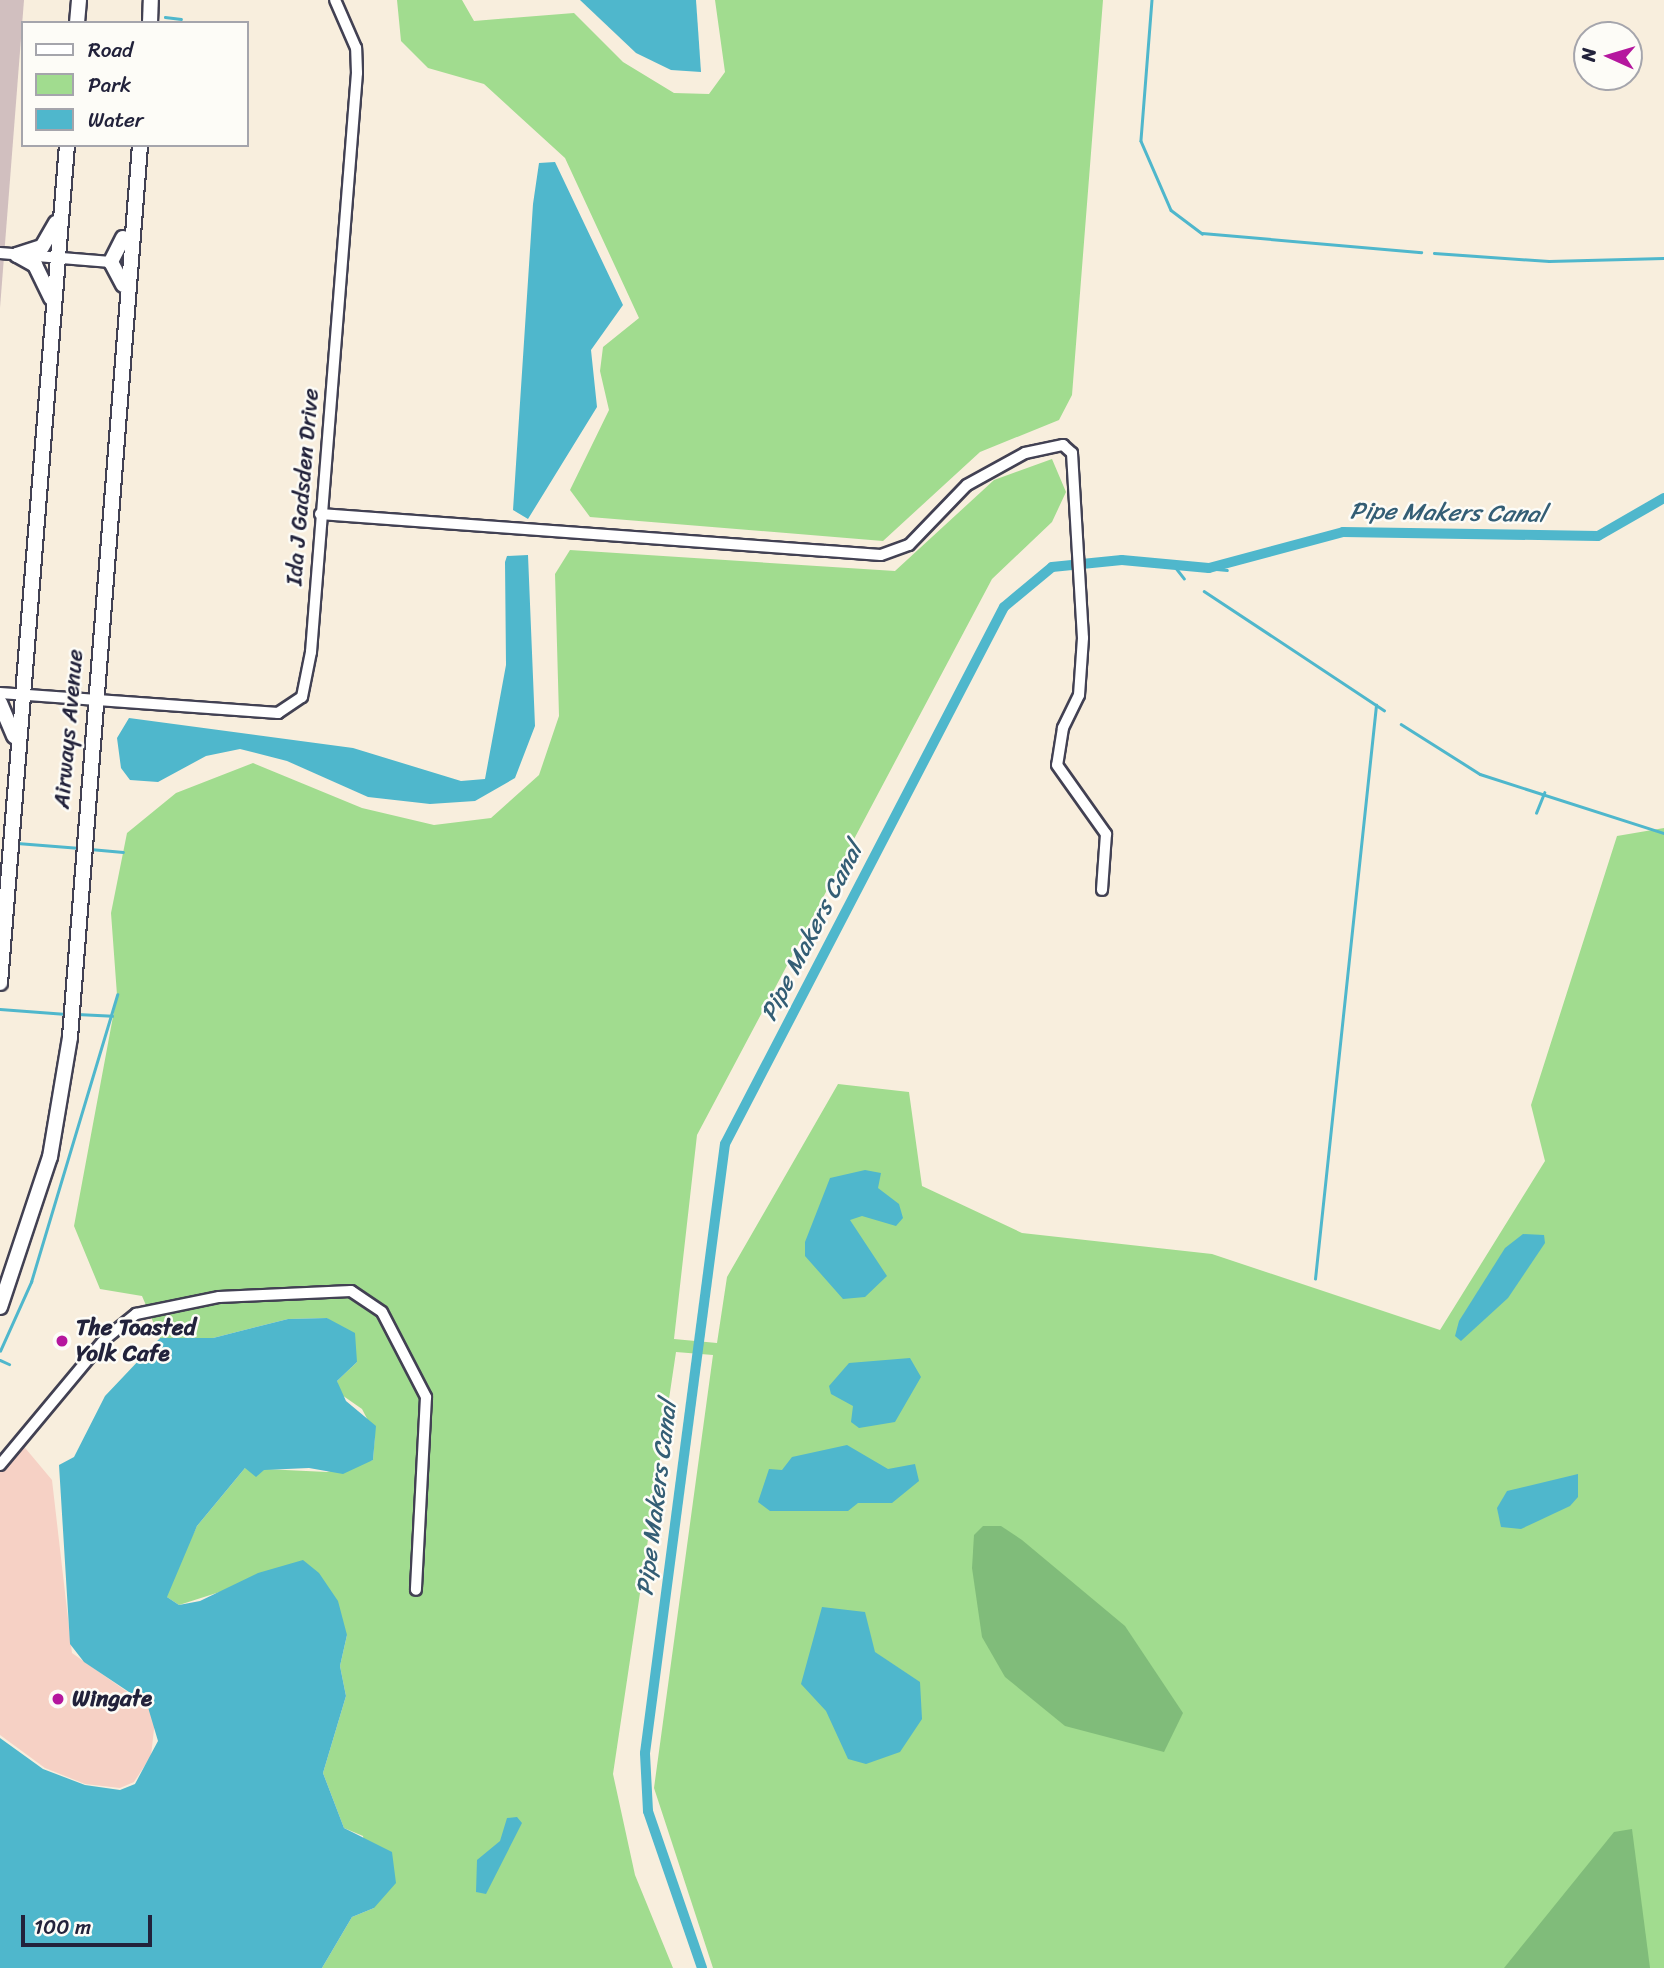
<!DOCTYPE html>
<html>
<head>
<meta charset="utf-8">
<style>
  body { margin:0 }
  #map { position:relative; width:1664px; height:1968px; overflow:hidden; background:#f8eedd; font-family:Sriracha,sans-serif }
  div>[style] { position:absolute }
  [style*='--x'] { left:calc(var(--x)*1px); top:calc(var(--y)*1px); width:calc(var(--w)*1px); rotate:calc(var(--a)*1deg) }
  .built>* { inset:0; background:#f6d1c5 }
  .industrial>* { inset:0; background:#d1bfbf }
  .green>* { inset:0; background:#a1dc8f }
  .forest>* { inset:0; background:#80bc7a }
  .water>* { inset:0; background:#4fb7cc }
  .stream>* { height:2.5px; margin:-1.25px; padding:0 1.25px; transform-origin:1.25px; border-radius:1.25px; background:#4fb7cc }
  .canal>* { height:10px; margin:-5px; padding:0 5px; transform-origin:5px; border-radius:5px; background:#4fb7cc }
  .roads { filter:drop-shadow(2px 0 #424153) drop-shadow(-2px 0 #424153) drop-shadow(0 2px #424153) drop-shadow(0 -2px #424153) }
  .minor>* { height:10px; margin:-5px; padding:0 5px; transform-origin:5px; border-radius:5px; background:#fff }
  .secondary>* { height:14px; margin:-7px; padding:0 7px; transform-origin:7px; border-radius:7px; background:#fff }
  .dots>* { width:19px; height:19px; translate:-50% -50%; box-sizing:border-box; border:4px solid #fdfcf7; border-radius:50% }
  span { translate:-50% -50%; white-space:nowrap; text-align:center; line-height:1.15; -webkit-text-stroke:5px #fdfcf7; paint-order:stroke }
  .street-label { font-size:23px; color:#22223b }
  .poi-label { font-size:23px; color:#22223b; font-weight:700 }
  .left { translate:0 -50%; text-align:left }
  .water-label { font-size:24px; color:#345e75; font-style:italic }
  .legend { position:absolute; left:21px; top:21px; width:228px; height:126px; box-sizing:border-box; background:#fdfcf7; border:2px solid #a5a5ac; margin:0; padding:9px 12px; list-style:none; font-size:21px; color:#22223b }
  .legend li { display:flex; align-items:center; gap:14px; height:35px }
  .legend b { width:35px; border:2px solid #a5a5ac }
  .north { position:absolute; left:1573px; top:21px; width:70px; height:70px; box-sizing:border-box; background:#fdfcf7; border:2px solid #a5a5ac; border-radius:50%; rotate:274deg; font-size:19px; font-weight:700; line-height:28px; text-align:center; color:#22223b }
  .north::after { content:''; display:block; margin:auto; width:24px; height:32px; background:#b5179e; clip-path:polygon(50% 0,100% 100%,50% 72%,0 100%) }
  .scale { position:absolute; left:21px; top:1915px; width:131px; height:32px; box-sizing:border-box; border:4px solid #22223b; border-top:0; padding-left:9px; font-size:21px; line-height:24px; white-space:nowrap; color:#22223b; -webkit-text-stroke:5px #fdfcf7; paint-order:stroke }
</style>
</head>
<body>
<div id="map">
  <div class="built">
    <div style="clip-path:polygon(21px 1443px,52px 1480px,72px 1653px,146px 1705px,155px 1720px,151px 1756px,134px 1782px,120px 1788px,85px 1784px,45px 1768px,0 1735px,0 1467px)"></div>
  </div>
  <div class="industrial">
    <div style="clip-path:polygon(0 0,24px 0,0 308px)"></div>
  </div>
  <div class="green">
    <div style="clip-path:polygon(397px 0,462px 0,474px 21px,574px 13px,623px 62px,674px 93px,709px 94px,725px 72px,715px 0,1103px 0,1072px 395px,1059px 420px,980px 452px,883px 541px,590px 517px,570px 490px,609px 410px,600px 371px,603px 347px,639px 318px,565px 158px,484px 84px,428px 68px,401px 41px)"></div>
    <div style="clip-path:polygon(1052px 459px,1066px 492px,1052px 522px,992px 579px,697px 1135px,674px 1339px,717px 1343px,727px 1277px,838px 1084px,909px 1092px,922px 1186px,1022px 1233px,1212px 1254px,1440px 1330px,1545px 1161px,1531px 1105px,1617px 836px,1664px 828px,1664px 1968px,713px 1968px,654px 1788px,713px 1355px,676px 1352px,613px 1774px,635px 1875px,673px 1968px,322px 1968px,352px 1917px,374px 1908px,363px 1836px,344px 1828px,323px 1773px,346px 1696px,340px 1666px,347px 1635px,251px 1582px,179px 1605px,167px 1597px,167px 1588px,197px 1526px,245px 1468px,327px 1472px,373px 1460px,375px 1434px,362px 1409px,339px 1393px,337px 1381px,357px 1362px,327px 1318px,288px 1319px,213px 1338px,160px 1338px,142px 1296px,100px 1289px,74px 1226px,117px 995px,111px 913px,127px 833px,176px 793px,253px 763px,362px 808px,434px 825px,491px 818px,539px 775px,559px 716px,555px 574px,570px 550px,895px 571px,994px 480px)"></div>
  </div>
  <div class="forest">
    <div style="clip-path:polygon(983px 1526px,1001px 1526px,1022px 1540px,1125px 1626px,1183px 1713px,1164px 1752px,1065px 1726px,1005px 1677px,982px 1637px,972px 1568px,974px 1535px)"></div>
    <div style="clip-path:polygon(1632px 1829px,1650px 1968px,1504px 1968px,1614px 1832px)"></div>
  </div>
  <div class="water">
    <div style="clip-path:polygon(580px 0,696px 0,701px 72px,671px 70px,636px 53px)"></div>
    <div style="clip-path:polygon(555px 162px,623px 305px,591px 350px,597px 407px,528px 519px,513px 510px,533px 204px,539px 163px)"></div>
    <div style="clip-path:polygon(528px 555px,535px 726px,515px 778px,475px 801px,430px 804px,368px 797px,287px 761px,240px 749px,206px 756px,158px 782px,130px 780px,121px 768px,117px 738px,129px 718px,353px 748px,461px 781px,485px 779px,506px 665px,505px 562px,507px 556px)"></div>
    <div style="clip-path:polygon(865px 1170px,881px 1173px,878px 1188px,899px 1204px,903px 1218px,896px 1226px,862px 1216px,850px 1220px,887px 1276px,865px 1297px,843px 1299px,805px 1256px,805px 1242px,830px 1178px)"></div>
    <div style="clip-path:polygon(1523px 1234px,1544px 1235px,1545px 1243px,1508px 1298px,1461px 1341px,1455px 1336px,1459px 1321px,1505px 1248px)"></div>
    <div style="clip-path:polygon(327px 1318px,355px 1333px,357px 1362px,337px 1381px,346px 1401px,376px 1426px,373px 1460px,343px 1474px,309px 1468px,264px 1470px,256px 1477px,245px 1468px,197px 1526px,167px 1597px,179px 1605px,200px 1601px,258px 1573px,303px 1560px,319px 1573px,338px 1601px,347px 1635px,340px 1666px,346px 1696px,323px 1773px,344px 1828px,392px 1852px,396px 1883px,374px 1908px,352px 1917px,322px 1968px,0 1968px,0 1738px,43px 1769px,85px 1785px,120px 1790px,135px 1784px,158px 1741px,147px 1704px,84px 1662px,70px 1644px,59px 1465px,74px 1457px,105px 1396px,160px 1338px,213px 1338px,288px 1319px)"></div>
    <div style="clip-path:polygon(910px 1358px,921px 1377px,895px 1422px,859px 1428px,851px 1422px,853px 1406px,831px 1394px,829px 1386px,849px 1363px)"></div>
    <div style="clip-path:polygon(847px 1445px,888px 1469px,915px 1464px,919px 1481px,892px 1503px,858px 1503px,848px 1511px,770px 1511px,758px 1502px,769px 1469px,782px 1470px,792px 1457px)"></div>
    <div style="clip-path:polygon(1578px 1474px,1578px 1497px,1570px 1506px,1521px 1529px,1501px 1527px,1497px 1508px,1507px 1491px)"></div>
    <div style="clip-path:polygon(822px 1607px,865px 1612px,875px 1652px,920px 1682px,922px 1719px,900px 1752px,866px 1764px,848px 1759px,826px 1711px,801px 1684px)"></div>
    <div style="clip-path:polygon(517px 1817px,522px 1823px,486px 1894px,476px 1892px,477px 1860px,500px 1841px,507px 1818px)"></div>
  </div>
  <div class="stream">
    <div style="--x:1152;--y:0;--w:141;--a:94.5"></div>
    <div style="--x:1141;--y:141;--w:75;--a:66.5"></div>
    <div style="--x:1171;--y:210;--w:39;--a:37"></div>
    <div style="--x:1202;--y:233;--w:220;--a:5"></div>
    <div style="--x:165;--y:17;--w:16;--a:7"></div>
    <div style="--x:1434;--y:253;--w:115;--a:4"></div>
    <div style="--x:1549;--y:261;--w:115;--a:-1.5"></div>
    <div style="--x:1184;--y:579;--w:18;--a:-128"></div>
    <div style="--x:1173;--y:565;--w:54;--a:5.3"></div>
    <div style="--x:1204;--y:591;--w:216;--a:33.5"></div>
    <div style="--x:1401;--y:724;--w:93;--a:32.3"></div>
    <div style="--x:1480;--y:774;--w:193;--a:17.8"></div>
    <div style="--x:1536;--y:813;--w:22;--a:-68"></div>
    <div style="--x:17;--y:843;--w:63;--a:4.5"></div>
    <div style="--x:90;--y:849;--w:33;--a:5"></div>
    <div style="--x:0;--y:1009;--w:66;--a:4.3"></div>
    <div style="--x:77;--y:1014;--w:35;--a:3"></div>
    <div style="--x:1315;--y:1279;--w:577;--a:-83.93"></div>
    <div style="--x:0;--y:1351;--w:76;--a:-65.8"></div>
    <div style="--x:31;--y:1282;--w:300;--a:-73.3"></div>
    <div style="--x:0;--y:1360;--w:10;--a:24"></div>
  </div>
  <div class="canal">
    <div style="--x:702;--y:1968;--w:166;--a:-109"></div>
    <div style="--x:648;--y:1811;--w:58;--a:-93"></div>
    <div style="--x:645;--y:1753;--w:614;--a:-82.52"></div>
    <div style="--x:725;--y:1144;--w:605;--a:-62.55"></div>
    <div style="--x:1004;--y:607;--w:62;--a:-39.8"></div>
    <div style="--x:1052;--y:567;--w:70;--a:-5.7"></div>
    <div style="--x:1122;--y:560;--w:87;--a:5.3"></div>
    <div style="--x:1209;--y:568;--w:139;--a:-15"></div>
    <div style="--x:1343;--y:532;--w:255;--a:0.9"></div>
    <div style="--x:1598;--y:536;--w:76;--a:-29.9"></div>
  </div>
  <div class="roads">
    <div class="minor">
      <div style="--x:0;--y:253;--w:111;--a:4.6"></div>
      <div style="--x:320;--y:514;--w:562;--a:4.18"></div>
      <div style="--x:881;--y:555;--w:30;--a:-20"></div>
      <div style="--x:909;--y:545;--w:83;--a:-46"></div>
      <div style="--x:967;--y:485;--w:66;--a:-28.9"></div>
      <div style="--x:1025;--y:453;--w:39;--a:-12"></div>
      <div style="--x:1063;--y:445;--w:12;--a:42"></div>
      <div style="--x:1072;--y:453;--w:185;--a:86.6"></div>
      <div style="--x:1083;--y:638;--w:57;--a:94"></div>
      <div style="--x:1079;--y:695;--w:37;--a:116"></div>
      <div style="--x:1063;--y:728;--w:37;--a:99"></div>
      <div style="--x:1057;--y:765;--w:85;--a:54.6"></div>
      <div style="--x:1106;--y:834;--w:56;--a:94.1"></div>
      <div style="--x:0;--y:693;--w:279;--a:4.1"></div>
      <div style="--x:278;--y:713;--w:29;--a:-34"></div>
      <div style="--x:302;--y:697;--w:46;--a:-78.7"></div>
      <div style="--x:311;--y:652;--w:581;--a:-85.46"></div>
      <div style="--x:357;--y:73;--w:25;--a:-92"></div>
      <div style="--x:356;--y:48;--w:52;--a:-113.6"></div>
      <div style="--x:0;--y:1465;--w:164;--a:-50.2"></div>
      <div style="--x:105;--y:1339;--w:40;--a:-39"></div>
      <div style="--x:136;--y:1314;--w:85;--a:-11.6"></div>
      <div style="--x:219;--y:1297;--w:132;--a:-2.6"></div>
      <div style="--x:351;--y:1291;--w:37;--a:34"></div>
      <div style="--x:382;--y:1312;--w:96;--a:62.6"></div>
      <div style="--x:426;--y:1397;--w:193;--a:93"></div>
    </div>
    <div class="secondary">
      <div style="--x:77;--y:23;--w:23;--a:-85"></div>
      <div style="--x:150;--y:23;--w:23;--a:-88"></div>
      <div style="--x:123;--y:238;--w:27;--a:117"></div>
      <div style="--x:111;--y:262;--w:26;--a:62"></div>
      <div style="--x:17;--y:255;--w:26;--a:-18"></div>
      <div style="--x:42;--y:247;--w:28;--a:-60"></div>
      <div style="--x:17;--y:255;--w:21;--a:29"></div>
      <div style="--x:35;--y:265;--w:37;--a:64"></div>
      <div style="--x:0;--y:703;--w:36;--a:67"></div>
      <div style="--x:0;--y:983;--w:841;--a:-85.43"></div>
      <div style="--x:0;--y:1307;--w:158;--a:-71.6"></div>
      <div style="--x:50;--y:1157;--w:122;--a:-80.5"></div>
      <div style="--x:70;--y:1037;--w:895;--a:-85.51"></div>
    </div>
  </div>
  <div class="dots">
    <div style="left:62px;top:1341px;background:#b5179e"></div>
    <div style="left:58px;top:1699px;background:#b5179e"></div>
  </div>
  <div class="street-label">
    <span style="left:303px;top:487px;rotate:-85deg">Ida J Gadsden Drive</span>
    <span style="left:69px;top:729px;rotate:-85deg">Airways Avenue</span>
  </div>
  <div class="poi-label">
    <span class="left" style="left:76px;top:1341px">The Toasted<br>Yolk Cafe</span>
    <span class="left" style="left:72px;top:1699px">Wingate</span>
  </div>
  <div class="water-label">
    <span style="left:1448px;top:513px;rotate:1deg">Pipe Makers Canal</span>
    <span style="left:812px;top:932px;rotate:-63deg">Pipe Makers Canal</span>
    <span style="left:657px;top:1498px;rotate:-83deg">Pipe Makers Canal</span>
  </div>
  <ul class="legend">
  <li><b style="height:9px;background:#fff"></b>Road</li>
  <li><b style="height:19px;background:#a1dc8f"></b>Park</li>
  <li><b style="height:19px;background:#4fb7cc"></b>Water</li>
  </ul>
  <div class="north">N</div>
  <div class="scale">100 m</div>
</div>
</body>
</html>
